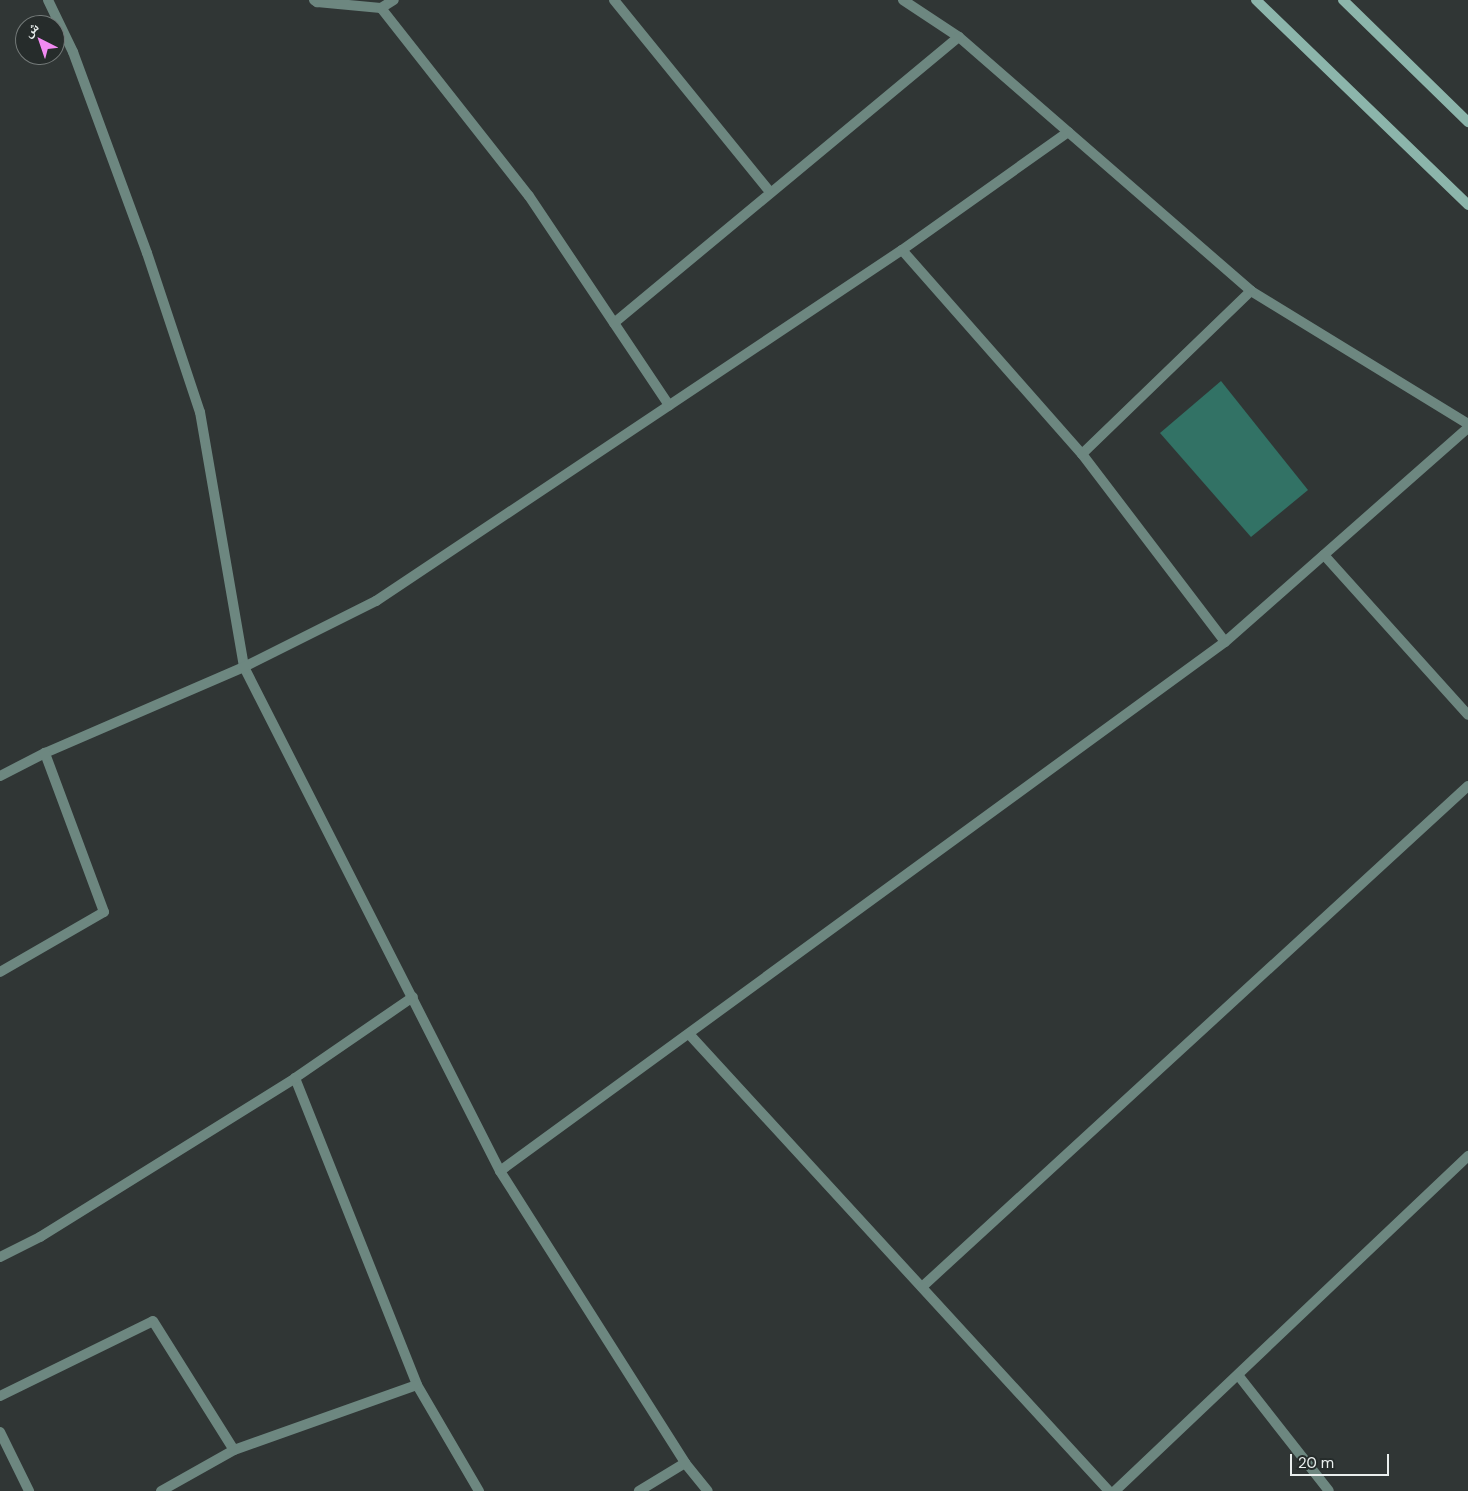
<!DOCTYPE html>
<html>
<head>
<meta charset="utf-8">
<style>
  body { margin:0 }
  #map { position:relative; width:1468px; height:1491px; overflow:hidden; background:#303635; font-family:"DM Sans","Noto Naskh Arabic",sans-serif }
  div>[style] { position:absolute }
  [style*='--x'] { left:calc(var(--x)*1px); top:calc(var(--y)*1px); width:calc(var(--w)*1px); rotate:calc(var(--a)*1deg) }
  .building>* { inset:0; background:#327265 }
  .street>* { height:10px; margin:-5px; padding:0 5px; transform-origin:5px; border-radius:5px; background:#6d8780 }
  .secondary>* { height:10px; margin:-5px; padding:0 5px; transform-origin:5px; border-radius:5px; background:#8cb5ab }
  span { translate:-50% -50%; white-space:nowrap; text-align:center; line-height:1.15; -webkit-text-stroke:4.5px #262c2b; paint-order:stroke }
  .north { position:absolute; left:15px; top:15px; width:50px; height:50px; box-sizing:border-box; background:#262c2b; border:1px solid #747a79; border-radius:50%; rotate:319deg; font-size:14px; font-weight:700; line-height:20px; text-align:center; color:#eaefee }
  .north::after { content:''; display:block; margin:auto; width:18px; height:22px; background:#f28af2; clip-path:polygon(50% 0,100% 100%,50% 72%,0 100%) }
  .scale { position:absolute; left:1290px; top:1454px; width:99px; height:22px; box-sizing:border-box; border:2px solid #eaefee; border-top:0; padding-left:6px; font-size:15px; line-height:18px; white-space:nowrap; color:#eaefee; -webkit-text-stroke:4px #262c2b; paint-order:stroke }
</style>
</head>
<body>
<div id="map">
  <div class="building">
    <div style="clip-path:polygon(1221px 381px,1308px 490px,1251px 537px,1160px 433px)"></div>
  </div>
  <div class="street">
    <div style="--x:48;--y:0;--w:58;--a:64.3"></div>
    <div style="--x:73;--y:52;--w:214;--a:69.8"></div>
    <div style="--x:147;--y:253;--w:168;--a:71.6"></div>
    <div style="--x:200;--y:412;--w:259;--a:80.2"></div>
    <div style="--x:244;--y:667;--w:565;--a:63.07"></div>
    <div style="--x:500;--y:1171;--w:346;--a:57.6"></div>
    <div style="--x:685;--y:1463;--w:54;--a:148.7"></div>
    <div style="--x:314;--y:0;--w:4;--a:34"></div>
    <div style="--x:317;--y:2;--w:64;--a:5.4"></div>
    <div style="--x:381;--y:8;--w:15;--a:-32"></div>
    <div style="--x:614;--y:0;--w:247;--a:50.9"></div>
    <div style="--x:903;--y:0;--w:67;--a:33.5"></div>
    <div style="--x:959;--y:37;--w:387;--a:41"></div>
    <div style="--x:1251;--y:291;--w:255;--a:31.5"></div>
    <div style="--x:381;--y:8;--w:239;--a:51.8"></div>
    <div style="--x:529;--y:196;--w:252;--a:56.2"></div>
    <div style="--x:902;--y:250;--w:272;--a:48.6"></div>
    <div style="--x:1082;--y:454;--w:236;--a:52.7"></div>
    <div style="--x:1225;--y:642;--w:324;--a:-41.4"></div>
    <div style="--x:614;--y:323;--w:448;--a:-39.7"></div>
    <div style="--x:1082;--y:454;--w:235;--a:-44"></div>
    <div style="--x:1324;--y:555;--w:215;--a:48"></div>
    <div style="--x:0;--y:776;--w:51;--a:-27.1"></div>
    <div style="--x:45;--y:753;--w:217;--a:-23.4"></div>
    <div style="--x:244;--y:667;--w:148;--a:-26.6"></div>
    <div style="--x:376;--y:601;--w:632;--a:-33.72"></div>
    <div style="--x:902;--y:250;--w:204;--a:-35.4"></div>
    <div style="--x:0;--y:972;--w:120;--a:-30"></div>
    <div style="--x:104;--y:912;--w:170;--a:-110.4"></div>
    <div style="--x:689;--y:1034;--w:621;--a:47.42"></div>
    <div style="--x:295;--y:1078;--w:330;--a:68.3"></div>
    <div style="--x:417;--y:1385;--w:123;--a:59.7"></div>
    <div style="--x:500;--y:1171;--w:897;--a:-36.12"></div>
    <div style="--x:0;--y:1257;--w:45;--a:-26.6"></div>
    <div style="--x:40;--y:1237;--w:301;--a:-31.9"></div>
    <div style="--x:295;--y:1078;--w:143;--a:-34.5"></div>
    <div style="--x:922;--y:1287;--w:741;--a:-42.54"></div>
    <div style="--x:1238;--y:1375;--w:147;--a:51.9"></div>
    <div style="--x:0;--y:1396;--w:170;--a:-26.1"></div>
    <div style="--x:153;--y:1321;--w:152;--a:57.9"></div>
    <div style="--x:0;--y:1432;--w:66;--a:63.8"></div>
    <div style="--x:685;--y:1463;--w:36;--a:51"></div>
    <div style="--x:161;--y:1491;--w:84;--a:-29.3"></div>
    <div style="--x:234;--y:1450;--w:194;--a:-19.6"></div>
    <div style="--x:1115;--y:1491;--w:487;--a:-43.5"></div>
  </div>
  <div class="secondary">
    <div style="--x:1256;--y:0;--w:295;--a:44"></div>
    <div style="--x:1343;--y:0;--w:175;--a:44.3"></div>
  </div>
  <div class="north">ش</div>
  <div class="scale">20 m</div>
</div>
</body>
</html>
